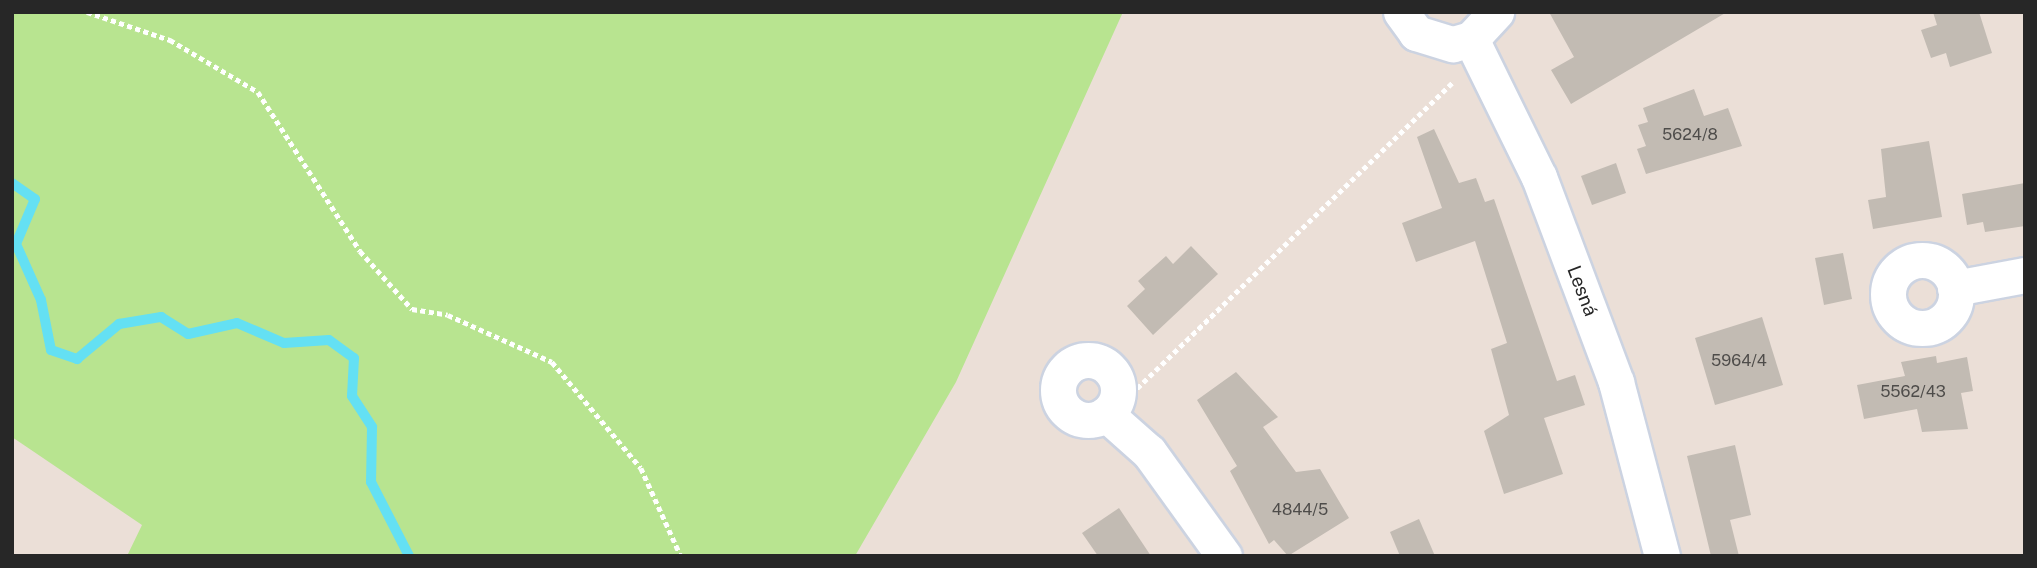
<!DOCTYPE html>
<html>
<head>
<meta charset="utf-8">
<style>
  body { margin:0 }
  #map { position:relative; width:2037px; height:568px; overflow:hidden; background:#ebdfd7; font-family:"Public Sans",sans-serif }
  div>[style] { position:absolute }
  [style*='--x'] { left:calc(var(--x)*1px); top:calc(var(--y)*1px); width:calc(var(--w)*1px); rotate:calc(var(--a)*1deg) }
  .green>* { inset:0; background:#b8e490 }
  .stream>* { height:10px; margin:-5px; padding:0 5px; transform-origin:5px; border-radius:5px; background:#64e0f3 }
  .building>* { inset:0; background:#c2bbb3 }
  .path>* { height:4.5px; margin-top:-2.25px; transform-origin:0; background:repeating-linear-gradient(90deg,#fff 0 5px,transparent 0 8.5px) }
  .roads { filter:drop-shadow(2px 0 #ccd3e1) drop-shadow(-2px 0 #ccd3e1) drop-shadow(0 2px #ccd3e1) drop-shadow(0 -2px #ccd3e1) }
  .minor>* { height:35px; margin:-17.5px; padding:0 17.5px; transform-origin:17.5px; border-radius:17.5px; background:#fff }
  .minor>.ring { margin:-17.5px; padding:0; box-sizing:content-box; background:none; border:35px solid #fff; border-radius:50% }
  span { translate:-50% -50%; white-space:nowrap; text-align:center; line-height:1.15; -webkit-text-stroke:5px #fff; paint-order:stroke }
  .number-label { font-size:16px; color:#4e4c4a }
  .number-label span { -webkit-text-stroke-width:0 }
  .street-label { font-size:19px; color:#272727 }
  .frame { position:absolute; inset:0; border:14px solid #272727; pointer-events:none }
</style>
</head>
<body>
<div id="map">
  <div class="green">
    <div style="clip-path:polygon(12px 12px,1123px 12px,956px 382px,855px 556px,127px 556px,142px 525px,12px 437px)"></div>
  </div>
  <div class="stream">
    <div style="--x:12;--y:183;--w:28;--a:35"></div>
    <div style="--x:35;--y:199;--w:49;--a:112.9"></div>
    <div style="--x:16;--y:244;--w:61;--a:65.9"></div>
    <div style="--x:41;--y:300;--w:51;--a:78.7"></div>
    <div style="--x:51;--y:350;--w:28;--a:19"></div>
    <div style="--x:77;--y:359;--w:55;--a:-39.8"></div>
    <div style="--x:119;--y:324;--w:43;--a:-9.5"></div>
    <div style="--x:161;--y:317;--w:32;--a:32"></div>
    <div style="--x:188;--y:334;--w:50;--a:-12.7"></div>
    <div style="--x:237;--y:323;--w:51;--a:23.1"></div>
    <div style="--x:284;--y:343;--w:45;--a:-3.8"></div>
    <div style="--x:329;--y:340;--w:31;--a:36"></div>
    <div style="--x:354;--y:358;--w:38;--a:93"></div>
    <div style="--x:352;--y:396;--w:37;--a:57"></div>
    <div style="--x:372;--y:427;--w:55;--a:91"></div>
    <div style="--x:371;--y:482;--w:83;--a:62.8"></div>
  </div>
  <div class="building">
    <div style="clip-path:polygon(1549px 12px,1727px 12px,1571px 104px,1551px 70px,1574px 57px)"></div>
    <div style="clip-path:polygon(1933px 12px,1979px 12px,1992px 53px,1950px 67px,1946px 53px,1931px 58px,1921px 30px,1937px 25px)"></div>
    <div style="clip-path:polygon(1694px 89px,1704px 116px,1728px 108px,1742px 146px,1646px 174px,1637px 149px,1646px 146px,1638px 125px,1648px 122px,1643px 108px)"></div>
    <div style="clip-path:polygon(1434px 129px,1459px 183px,1476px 178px,1485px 202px,1494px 199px,1557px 381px,1575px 375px,1585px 405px,1544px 418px,1563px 474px,1504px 494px,1484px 431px,1509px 415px,1491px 349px,1507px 343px,1475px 241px,1416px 262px,1402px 223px,1442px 208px,1417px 137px)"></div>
    <div style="clip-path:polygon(1929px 141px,1942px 217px,1873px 229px,1868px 200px,1886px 197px,1881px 149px)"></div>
    <div style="clip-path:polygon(1616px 163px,1626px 193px,1592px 205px,1581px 176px)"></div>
    <div style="clip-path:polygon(2025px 183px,2025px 226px,1985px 232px,1983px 222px,1967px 225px,1962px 194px)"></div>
    <div style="clip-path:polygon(1191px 246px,1218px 274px,1153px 335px,1127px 306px,1145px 289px,1138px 281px,1166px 256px,1173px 264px)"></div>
    <div style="clip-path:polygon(1843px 253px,1852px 299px,1824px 305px,1815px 258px)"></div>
    <div style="clip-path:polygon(1762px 317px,1783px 385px,1715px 405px,1695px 338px)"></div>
    <div style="clip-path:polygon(1936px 356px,1937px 363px,1967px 357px,1973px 391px,1961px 393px,1968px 429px,1922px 432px,1917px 409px,1864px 419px,1857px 385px,1905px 376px,1901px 362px)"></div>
    <div style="clip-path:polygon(1236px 372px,1278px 417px,1263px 427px,1296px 472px,1320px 469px,1349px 518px,1288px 556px,1274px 540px,1269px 544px,1230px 471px,1237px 466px,1197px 400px)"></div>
    <div style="clip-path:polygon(1735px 445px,1751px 515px,1730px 520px,1739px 556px,1711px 556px,1687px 456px)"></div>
    <div style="clip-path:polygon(1119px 508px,1151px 556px,1098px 556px,1082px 533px)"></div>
    <div style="clip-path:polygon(1419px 519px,1435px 556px,1400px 556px,1390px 532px)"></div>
  </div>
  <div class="path">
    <div style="--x:87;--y:12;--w:88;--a:18.6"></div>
    <div style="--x:170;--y:40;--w:102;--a:30.6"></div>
    <div style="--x:258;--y:92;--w:189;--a:57.3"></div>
    <div style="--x:360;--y:251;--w:78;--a:48.1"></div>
    <div style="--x:412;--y:309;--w:36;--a:9"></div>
    <div style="--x:448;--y:315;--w:114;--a:24.3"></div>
    <div style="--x:552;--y:362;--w:138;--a:50"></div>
    <div style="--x:641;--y:468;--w:97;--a:65.6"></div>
    <div style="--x:1131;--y:394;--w:450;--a:-44.1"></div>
  </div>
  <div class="roads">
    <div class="minor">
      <div style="--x:1401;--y:12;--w:26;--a:54"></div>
      <div style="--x:1416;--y:33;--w:39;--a:17"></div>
      <div style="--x:1453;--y:44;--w:19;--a:-16"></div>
      <div style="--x:1471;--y:39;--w:37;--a:-47"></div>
      <div style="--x:1471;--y:39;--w:154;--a:63.8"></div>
      <div style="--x:1539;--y:177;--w:219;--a:69.4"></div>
      <div style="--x:1616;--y:382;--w:180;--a:75.2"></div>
      <div class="ring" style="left:1888px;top:260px;width:33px;height:33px"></div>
      <div style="--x:1955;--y:288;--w:71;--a:-10.5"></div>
      <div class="ring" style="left:1058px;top:360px;width:25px;height:25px"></div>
      <div style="--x:1106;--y:414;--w:57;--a:41.5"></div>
      <div style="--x:1149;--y:452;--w:128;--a:54.2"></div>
    </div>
  </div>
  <div class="number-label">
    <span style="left:1690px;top:135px">5624/8</span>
    <span style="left:1739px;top:361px">5964/4</span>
    <span style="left:1913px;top:392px">5562/43</span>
    <span style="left:1300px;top:510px">4844/5</span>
  </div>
  <div class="street-label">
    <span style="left:1582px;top:291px;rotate:69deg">Lesná</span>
  </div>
  <div class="frame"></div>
</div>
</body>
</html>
